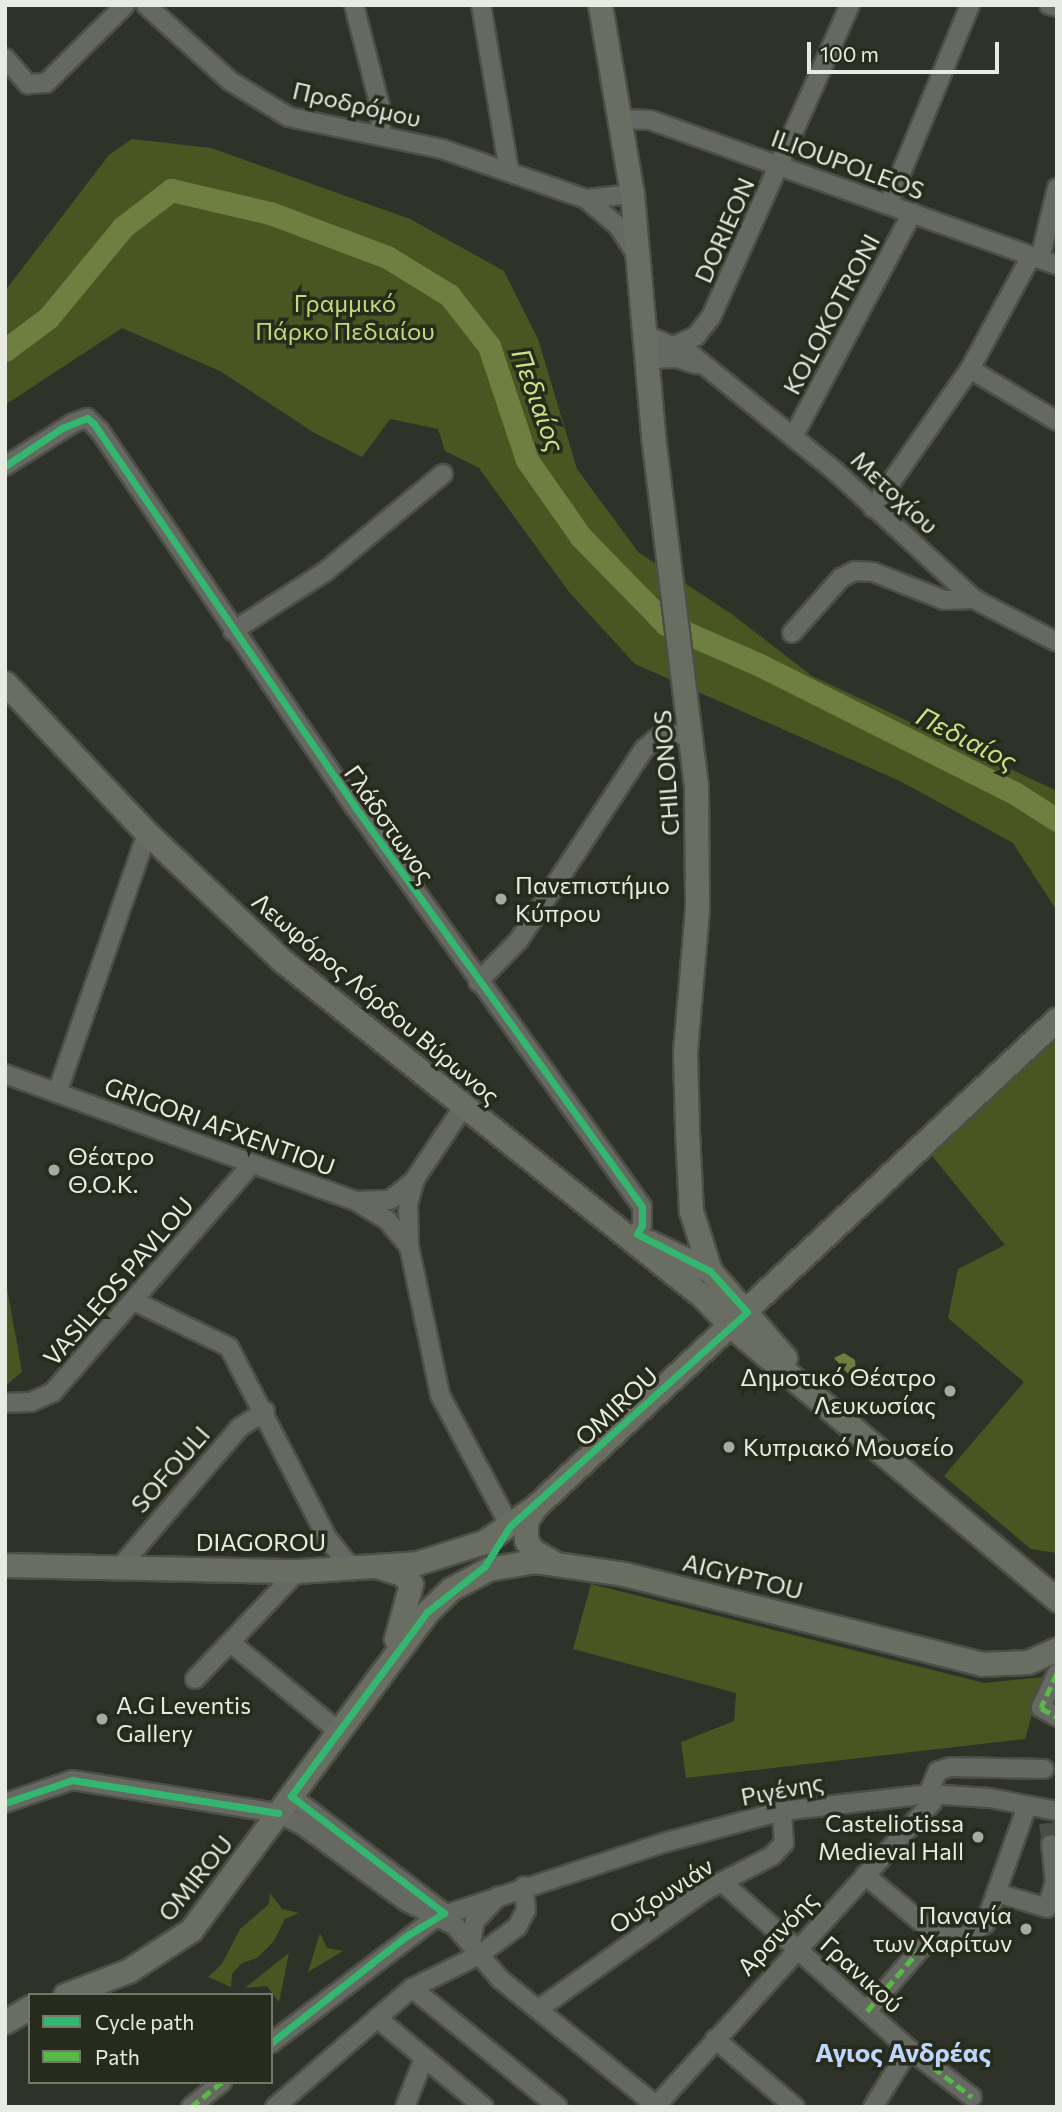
<!DOCTYPE html>
<html>
<head>
<meta charset="utf-8">
<style>
  body { margin:0 }
  #map { position:relative; width:1062px; height:2112px; overflow:hidden; background:#2f3228; font-family:Commissioner,sans-serif }
  div>[style] { position:absolute }
  [style*='--x'] { left:calc(var(--x)*1px); top:calc(var(--y)*1px); width:calc(var(--w)*1px); rotate:calc(var(--a)*1deg) }
  .green>* { inset:0; background:#4a5622 }
  .water>* { inset:0; background:#6f7e41 }
  .river>* { height:23px; margin:-11.5px; padding:0 11.5px; transform-origin:11.5px; border-radius:11.5px; background:#6f7e41 }
  .minor-tunnel>* { height:18px; margin-top:-9px; transform-origin:0; background:repeating-linear-gradient(90deg,#4b4e44 0 18px,transparent 0 27px) }
  .roads { filter:drop-shadow(2px 0 #4d4f47) drop-shadow(-2px 0 #4d4f47) drop-shadow(0 2px #4d4f47) drop-shadow(0 -2px #4d4f47) }
  .minor>* { height:18px; margin:-9px; padding:0 9px; transform-origin:9px; border-radius:9px; background:#666962 }
  .major>* { height:23px; margin:-11.5px; padding:0 11.5px; transform-origin:11.5px; border-radius:11.5px; background:#6a6e62 }
  .quiet>* { height:5px; margin-top:-2.5px; transform-origin:0; background:repeating-linear-gradient(90deg,#58b947 0 10px,transparent 0 15px) }
  .cycleway>* { height:7px; margin:-3.5px; padding:0 3.5px; transform-origin:3.5px; border-radius:3.5px; background:#33b770 }
  .dots>* { width:19px; height:19px; translate:-50% -50%; box-sizing:border-box; border:4px solid #262b1b; border-radius:50% }
  span { translate:-50% -50%; white-space:nowrap; text-align:center; line-height:1.15; -webkit-text-stroke:7px #262b1b; paint-order:stroke }
  .street-label { font-size:24px; color:#e8ebe1 }
  .park-label { font-size:24px; color:#c2da7c }
  .poi-label { font-size:24px; color:#e8ebe1 }
  .left { translate:0 -50%; text-align:left }
  .right { translate:-100% -50%; text-align:right }
  .water-label { font-size:26px; color:#cbe385; font-style:italic }
  .neighbourhood-label { font-size:26px; color:#bed6fd; font-weight:700 }
  .frame { position:absolute; inset:0; border:7px solid #e8ebe1; pointer-events:none }
  .legend { position:absolute; left:28px; top:1993px; width:245px; height:91px; box-sizing:border-box; background:#262b1b; border:2px solid #74786a; margin:0; padding:9px 12px; list-style:none; font-size:21px; color:#e8ebe1 }
  .legend li { display:flex; align-items:center; gap:14px; height:35px }
  .legend b { width:35px; border:2px solid #74786a }
  .scale { position:absolute; left:807px; top:42px; width:192px; height:32px; box-sizing:border-box; border:4px solid #e8ebe1; border-top:0; padding-left:9px; font-size:21px; line-height:24px; white-space:nowrap; color:#e8ebe1; -webkit-text-stroke:5px #262b1b; paint-order:stroke }
</style>
</head>
<body>
<div id="map">
  <div class="green">
    <div style="clip-path:polygon(132px 139px,211px 148px,410px 219px,504px 271px,538px 339px,577px 469px,638px 552px,733px 615px,812px 676px,1057px 791px,1057px 911px,1013px 843px,900px 781px,635px 664px,569px 592px,479px 468px,445px 451px,438px 429px,390px 419px,362px 457px,313px 432px,220px 371px,122px 328px,5px 405px,5px 291px,109px 155px)"></div>
    <div style="clip-path:polygon(1057px 1038px,1057px 1553px,1031px 1549px,944px 1476px,1024px 1382px,948px 1318px,958px 1269px,1005px 1245px,932px 1156px)"></div>
    <div style="clip-path:polygon(5px 1277px,22px 1372px,5px 1386px)"></div>
    <div style="clip-path:polygon(591px 1584px,984px 1683px,1043px 1677px,1025px 1739px,686px 1778px,681px 1742px,734px 1721px,736px 1693px,573px 1649px)"></div>
    <div style="clip-path:polygon(270px 1893px,282px 1909px,299px 1913px,285px 1919px,274px 1941px,257px 1958px,242px 1963px,232px 1974px,231px 1987px,208px 1977px,222px 1964px,240px 1929px,269px 1904px)"></div>
    <div style="clip-path:polygon(320px 1933px,327px 1948px,343px 1951px,308px 1972px)"></div>
    <div style="clip-path:polygon(289px 1953px,279px 2002px,267px 1986px,245px 1988px)"></div>
  </div>
  <div class="water">
    <div style="clip-path:polygon(844px 1353px,855px 1360px,857px 1384px,834px 1358px)"></div>
  </div>
  <div class="river">
    <div style="--x:5;--y:350;--w:54;--a:-36.7"></div>
    <div style="--x:48;--y:318;--w:118;--a:-50.5"></div>
    <div style="--x:123;--y:227;--w:61;--a:-37.6"></div>
    <div style="--x:171;--y:190;--w:102;--a:13.1"></div>
    <div style="--x:270;--y:213;--w:125;--a:20.6"></div>
    <div style="--x:387;--y:257;--w:73;--a:31.5"></div>
    <div style="--x:449;--y:295;--w:65;--a:51.9"></div>
    <div style="--x:489;--y:346;--w:120;--a:71.6"></div>
    <div style="--x:527;--y:460;--w:94;--a:55"></div>
    <div style="--x:581;--y:537;--w:122;--a:45.7"></div>
    <div style="--x:666;--y:624;--w:103;--a:23.6"></div>
    <div style="--x:760;--y:665;--w:283;--a:26.7"></div>
    <div style="--x:1013;--y:792;--w:52;--a:32.5"></div>
  </div>
  <div class="minor-tunnel">
    <div style="--x:1048;--y:1823;--w:21;--a:82"></div>
  </div>
  <div class="roads">
    <div class="minor">
      <div style="--x:146;--y:5;--w:113;--a:42.1"></div>
      <div style="--x:230;--y:81;--w:69;--a:31.4"></div>
      <div style="--x:289;--y:117;--w:156;--a:11.8"></div>
      <div style="--x:442;--y:149;--w:152;--a:19.1"></div>
      <div style="--x:586;--y:199;--w:46;--a:-6.2"></div>
      <div style="--x:354;--y:5;--w:104;--a:75.6"></div>
      <div style="--x:380;--y:106;--w:30;--a:88"></div>
      <div style="--x:481;--y:5;--w:167;--a:80.4"></div>
      <div style="--x:1049;--y:5;--w:8;--a:14"></div>
      <div style="--x:5;--y:58;--w:35;--a:49"></div>
      <div style="--x:28;--y:84;--w:18;--a:-3"></div>
      <div style="--x:46;--y:83;--w:111;--a:-44.6"></div>
      <div style="--x:621;--y:119;--w:29;--a:2"></div>
      <div style="--x:650;--y:120;--w:432;--a:19.6"></div>
      <div style="--x:586;--y:199;--w:42;--a:40.2"></div>
      <div style="--x:618;--y:226;--w:31;--a:57"></div>
      <div style="--x:888;--y:205;--w:216;--a:-67.7"></div>
      <div style="--x:1040;--y:259;--w:73;--a:-76.5"></div>
      <div style="--x:644;--y:334;--w:52;--a:23.6"></div>
      <div style="--x:692;--y:355;--w:186;--a:39.1"></div>
      <div style="--x:836;--y:472;--w:188;--a:42.6"></div>
      <div style="--x:974;--y:599;--w:93;--a:27.4"></div>
      <div style="--x:676;--y:345;--w:22;--a:-24"></div>
      <div style="--x:696;--y:336;--w:24;--a:-52"></div>
      <div style="--x:711;--y:317;--w:342;--a:-66"></div>
      <div style="--x:645;--y:359;--w:32;--a:-2"></div>
      <div style="--x:677;--y:358;--w:20;--a:18"></div>
      <div style="--x:970;--y:369;--w:101;--a:30.9"></div>
      <div style="--x:793;--y:437;--w:254;--a:-62"></div>
      <div style="--x:5;--y:466;--w:80;--a:-32.3"></div>
      <div style="--x:73;--y:423;--w:15;--a:-20"></div>
      <div style="--x:87;--y:418;--w:18;--a:45"></div>
      <div style="--x:100;--y:431;--w:454;--a:55.9"></div>
      <div style="--x:355;--y:807;--w:492;--a:54.3"></div>
      <div style="--x:642;--y:1207;--w:18;--a:90"></div>
      <div style="--x:642;--y:1225;--w:10;--a:119"></div>
      <div style="--x:873;--y:508;--w:169;--a:-55.1"></div>
      <div style="--x:970;--y:369;--w:128;--a:-61.6"></div>
      <div style="--x:233;--y:631;--w:111;--a:-32.8"></div>
      <div style="--x:326;--y:571;--w:152;--a:-39.7"></div>
      <div style="--x:792;--y:633;--w:74;--a:-48.3"></div>
      <div style="--x:841;--y:578;--w:16;--a:-27"></div>
      <div style="--x:855;--y:571;--w:18;--a:3"></div>
      <div style="--x:873;--y:572;--w:76;--a:21.5"></div>
      <div style="--x:944;--y:600;--w:30;--a:-2"></div>
      <div style="--x:478;--y:982;--w:59;--a:-45.7"></div>
      <div style="--x:519;--y:940;--w:228;--a:-56.8"></div>
      <div style="--x:644;--y:749;--w:17;--a:-40"></div>
      <div style="--x:657;--y:738;--w:34;--a:-10"></div>
      <div style="--x:5;--y:1074;--w:373;--a:19.9"></div>
      <div style="--x:356;--y:1201;--w:34;--a:-2"></div>
      <div style="--x:390;--y:1200;--w:28;--a:-39"></div>
      <div style="--x:57;--y:1093;--w:275;--a:-70.9"></div>
      <div style="--x:464;--y:1106;--w:88;--a:123.9"></div>
      <div style="--x:415;--y:1179;--w:26;--a:106"></div>
      <div style="--x:408;--y:1204;--w:42;--a:88.6"></div>
      <div style="--x:409;--y:1246;--w:152;--a:78.2"></div>
      <div style="--x:440;--y:1395;--w:149;--a:61.9"></div>
      <div style="--x:359;--y:1203;--w:33;--a:31"></div>
      <div style="--x:387;--y:1220;--w:34;--a:50"></div>
      <div style="--x:136;--y:1302;--w:103;--a:25.8"></div>
      <div style="--x:229;--y:1347;--w:215;--a:62.8"></div>
      <div style="--x:327;--y:1538;--w:36;--a:51"></div>
      <div style="--x:5;--y:1403;--w:26;--a:-2"></div>
      <div style="--x:31;--y:1402;--w:24;--a:-24"></div>
      <div style="--x:53;--y:1392;--w:303;--a:-48.9"></div>
      <div style="--x:120;--y:1567;--w:183;--a:-49.4"></div>
      <div style="--x:239;--y:1428;--w:31;--a:-33"></div>
      <div style="--x:231;--y:1643;--w:137;--a:39.4"></div>
      <div style="--x:1057;--y:1673;--w:38;--a:115"></div>
      <div style="--x:1041;--y:1708;--w:18;--a:29"></div>
      <div style="--x:195;--y:1679;--w:149;--a:-46.4"></div>
      <div style="--x:928;--y:1794;--w:25;--a:-67"></div>
      <div style="--x:938;--y:1771;--w:13;--a:-18"></div>
      <div style="--x:950;--y:1767;--w:94;--a:1.2"></div>
      <div style="--x:291;--y:1796;--w:193;--a:37.4"></div>
      <div style="--x:444;--y:1913;--w:87;--a:49.7"></div>
      <div style="--x:500;--y:1979;--w:203;--a:39"></div>
      <div style="--x:5;--y:1803;--w:71;--a:-18.9"></div>
      <div style="--x:72;--y:1780;--w:209;--a:9.1"></div>
      <div style="--x:278;--y:1813;--w:27;--a:27"></div>
      <div style="--x:302;--y:1825;--w:130;--a:36.3"></div>
      <div style="--x:407;--y:1902;--w:56;--a:26.6"></div>
      <div style="--x:865;--y:1875;--w:90;--a:40"></div>
      <div style="--x:722;--y:1882;--w:251;--a:41.8"></div>
      <div style="--x:909;--y:2049;--w:79;--a:37.3"></div>
      <div style="--x:997;--y:1893;--w:52;--a:16.7"></div>
      <div style="--x:1047;--y:1908;--w:27;--a:-73"></div>
      <div style="--x:1055;--y:1882;--w:38;--a:-96"></div>
      <div style="--x:934;--y:1933;--w:30;--a:8"></div>
      <div style="--x:964;--y:1937;--w:25;--a:-32"></div>
      <div style="--x:985;--y:1924;--w:125;--a:-70.4"></div>
      <div style="--x:471;--y:1943;--w:22;--a:-80"></div>
      <div style="--x:475;--y:1921;--w:34;--a:-47"></div>
      <div style="--x:412;--y:1988;--w:188;--a:39.2"></div>
      <div style="--x:540;--y:2008;--w:204;--a:-35.4"></div>
      <div style="--x:706;--y:1890;--w:74;--a:-27.3"></div>
      <div style="--x:772;--y:1856;--w:18;--a:-47"></div>
      <div style="--x:784;--y:1843;--w:32;--a:-94"></div>
      <div style="--x:867;--y:2011;--w:103;--a:-49.3"></div>
      <div style="--x:377;--y:2018;--w:139;--a:39.8"></div>
      <div style="--x:715;--y:2039;--w:105;--a:40.4"></div>
      <div style="--x:271;--y:2043;--w:206;--a:-37.3"></div>
      <div style="--x:435;--y:1918;--w:240;--a:-18.2"></div>
      <div style="--x:663;--y:1843;--w:123;--a:-15.1"></div>
      <div style="--x:782;--y:1811;--w:147;--a:-6.6"></div>
      <div style="--x:928;--y:1794;--w:62;--a:3.7"></div>
      <div style="--x:990;--y:1798;--w:68;--a:11"></div>
      <div style="--x:191;--y:2107;--w:40;--a:-39"></div>
      <div style="--x:275;--y:2107;--w:181;--a:-41"></div>
      <div style="--x:412;--y:1988;--w:75;--a:-26.2"></div>
      <div style="--x:479;--y:1955;--w:47;--a:-36.4"></div>
      <div style="--x:517;--y:1927;--w:19;--a:-62"></div>
      <div style="--x:526;--y:1910;--w:24;--a:-95"></div>
      <div style="--x:405;--y:2107;--w:53;--a:-68.8"></div>
      <div style="--x:655;--y:2107;--w:411;--a:-47.7"></div>
      <div style="--x:932;--y:1803;--w:9;--a:-77"></div>
      <div style="--x:873;--y:2107;--w:68;--a:-58.2"></div>
    </div>
    <div class="major">
      <div style="--x:600;--y:5;--w:192;--a:80.4"></div>
      <div style="--x:632;--y:194;--w:243;--a:85"></div>
      <div style="--x:653;--y:436;--w:352;--a:83"></div>
      <div style="--x:696;--y:785;--w:124;--a:89.5"></div>
      <div style="--x:697;--y:909;--w:144;--a:94.8"></div>
      <div style="--x:685;--y:1052;--w:78;--a:88.5"></div>
      <div style="--x:687;--y:1130;--w:81;--a:87.2"></div>
      <div style="--x:691;--y:1211;--w:63;--a:72.4"></div>
      <div style="--x:5;--y:683;--w:207;--a:46.6"></div>
      <div style="--x:147;--y:833;--w:188;--a:43.3"></div>
      <div style="--x:284;--y:962;--w:535;--a:38.63"></div>
      <div style="--x:702;--y:1296;--w:42;--a:46"></div>
      <div style="--x:731;--y:1326;--w:426;--a:40"></div>
      <div style="--x:649;--y:1242;--w:68;--a:25.4"></div>
      <div style="--x:710;--y:1271;--w:115;--a:49.2"></div>
      <div style="--x:535;--y:1507;--w:17;--a:123"></div>
      <div style="--x:526;--y:1521;--w:19;--a:90"></div>
      <div style="--x:526;--y:1540;--w:12;--a:59"></div>
      <div style="--x:532;--y:1550;--w:22;--a:30"></div>
      <div style="--x:5;--y:1565;--w:293;--a:1.2"></div>
      <div style="--x:298;--y:1571;--w:119;--a:-3.8"></div>
      <div style="--x:417;--y:1563;--w:70;--a:-17.4"></div>
      <div style="--x:484;--y:1542;--w:63;--a:-34.7"></div>
      <div style="--x:536;--y:1506;--w:713;--a:-43.07"></div>
      <div style="--x:379;--y:1567;--w:24;--a:17"></div>
      <div style="--x:402;--y:1574;--w:13;--a:48"></div>
      <div style="--x:411;--y:1584;--w:57;--a:105.3"></div>
      <div style="--x:65;--y:1995;--w:67;--a:-20.9"></div>
      <div style="--x:128;--y:1971;--w:75;--a:-33.1"></div>
      <div style="--x:191;--y:1930;--w:396;--a:-53.4"></div>
      <div style="--x:427;--y:1612;--w:33;--a:-44"></div>
      <div style="--x:451;--y:1589;--w:42;--a:-28.4"></div>
      <div style="--x:488;--y:1569;--w:48;--a:-9.7"></div>
      <div style="--x:535;--y:1561;--w:90;--a:8.3"></div>
      <div style="--x:624;--y:1574;--w:368;--a:14.1"></div>
      <div style="--x:981;--y:1664;--w:47;--a:-2.4"></div>
      <div style="--x:1028;--y:1662;--w:32;--a:-24"></div>
      <div style="--x:5;--y:2022;--w:29;--a:-31"></div>
    </div>
  </div>
  <div class="quiet">
    <div style="--x:1057;--y:1673;--w:38;--a:115"></div>
    <div style="--x:1041;--y:1708;--w:18;--a:29"></div>
    <div style="--x:867;--y:2011;--w:103;--a:-49.3"></div>
    <div style="--x:909;--y:2049;--w:79;--a:37.3"></div>
    <div style="--x:191;--y:2107;--w:40;--a:-39"></div>
  </div>
  <div class="cycleway">
    <div style="--x:5;--y:466;--w:69;--a:-33.7"></div>
    <div style="--x:62;--y:428;--w:27;--a:-22"></div>
    <div style="--x:87;--y:418;--w:9;--a:41"></div>
    <div style="--x:94;--y:424;--w:463;--a:55.7"></div>
    <div style="--x:355;--y:807;--w:492;--a:54.3"></div>
    <div style="--x:642;--y:1207;--w:18;--a:90"></div>
    <div style="--x:642;--y:1225;--w:10;--a:119"></div>
    <div style="--x:637;--y:1234;--w:82;--a:26.9"></div>
    <div style="--x:710;--y:1271;--w:55;--a:47.9"></div>
    <div style="--x:747;--y:1312;--w:319;--a:137.9"></div>
    <div style="--x:510;--y:1526;--w:47;--a:122"></div>
    <div style="--x:485;--y:1566;--w:74;--a:141.6"></div>
    <div style="--x:427;--y:1612;--w:229;--a:126.5"></div>
    <div style="--x:291;--y:1796;--w:193;--a:37.4"></div>
    <div style="--x:444;--y:1913;--w:46;--a:148.4"></div>
    <div style="--x:405;--y:1937;--w:171;--a:141.7"></div>
    <div style="--x:5;--y:1803;--w:71;--a:-18.9"></div>
    <div style="--x:72;--y:1780;--w:209;--a:9.1"></div>
  </div>
  <div class="dots">
    <div style="left:501px;top:899px;background:#a7aaa0"></div>
    <div style="left:54px;top:1170px;background:#a7aaa0"></div>
    <div style="left:950px;top:1391px;background:#a7aaa0"></div>
    <div style="left:729px;top:1447px;background:#a7aaa0"></div>
    <div style="left:102px;top:1719px;background:#a7aaa0"></div>
    <div style="left:978px;top:1837px;background:#a7aaa0"></div>
    <div style="left:1026px;top:1929px;background:#a7aaa0"></div>
  </div>
  <div class="street-label">
    <span style="left:357px;top:104px;rotate:13deg">Προδρόμου</span>
    <span style="left:848px;top:164px;rotate:20deg">ILIOUPOLEOS</span>
    <span style="left:724px;top:230px;rotate:-66deg">DORIEON</span>
    <span style="left:831px;top:314px;rotate:-62deg">KOLOKOTRONI</span>
    <span style="left:895px;top:492px;rotate:43deg">Μετοχίου</span>
    <span style="left:666px;top:773px;rotate:-94deg">CHILONOS</span>
    <span style="left:390px;top:824px;rotate:55deg">Γλάδστωνος</span>
    <span style="left:376px;top:998px;rotate:40deg">Λεωφόρος Λόρδου Βύρωνος</span>
    <span style="left:220px;top:1126px;rotate:20deg">GRIGORI AFXENTIOU</span>
    <span style="left:118px;top:1281px;rotate:-49deg">VASILEOS PAVLOU</span>
    <span style="left:616px;top:1406px;rotate:-43deg">OMIROU</span>
    <span style="left:170px;top:1469px;rotate:-49deg">SOFOULI</span>
    <span style="left:261px;top:1542px">DIAGOROU</span>
    <span style="left:743px;top:1576px;rotate:14deg">AIGYPTOU</span>
    <span style="left:782px;top:1789px;rotate:-11deg">Ριγένης</span>
    <span style="left:195px;top:1878px;rotate:-51deg">OMIROU</span>
    <span style="left:661px;top:1895px;rotate:-33deg">Ουζουνιάν</span>
    <span style="left:777px;top:1933px;rotate:-47deg">Αρσινόης</span>
    <span style="left:862px;top:1974px;rotate:42deg">Γρανικού</span>
  </div>
  <div class="park-label">
    <span style="left:345px;top:317px">Γραμμικό<br>Πάρκο Πεδιαίου</span>
  </div>
  <div class="poi-label">
    <span class="left" style="left:515px;top:899px">Πανεπιστήμιο<br>Κύπρου</span>
    <span class="left" style="left:68px;top:1170px">Θέατρο<br>Θ.Ο.Κ.</span>
    <span class="right" style="left:936px;top:1391px">Δημοτικό Θέατρο<br>Λευκωσίας</span>
    <span class="left" style="left:743px;top:1447px">Κυπριακό Μουσείο</span>
    <span class="left" style="left:116px;top:1719px">A.G Leventis<br>Gallery</span>
    <span class="right" style="left:964px;top:1837px">Casteliotissa<br>Medieval Hall</span>
    <span class="right" style="left:1012px;top:1929px">Παναγία<br>των Χαρίτων</span>
  </div>
  <div class="water-label">
    <span style="left:539px;top:400px;rotate:70deg">Πεδιαίος</span>
    <span style="left:967px;top:738px;rotate:27deg">Πεδιαίος</span>
  </div>
  <div class="neighbourhood-label">
    <span style="left:903px;top:2052px">Αγιος Ανδρέας</span>
  </div>
  <div class="frame"></div>
  <ul class="legend">
  <li><b style="height:9px;background:#33b770"></b>Cycle path</li>
  <li><b style="height:9px;background:#58b947"></b>Path</li>
  </ul>
  <div class="scale">100 m</div>
</div>
</body>
</html>
